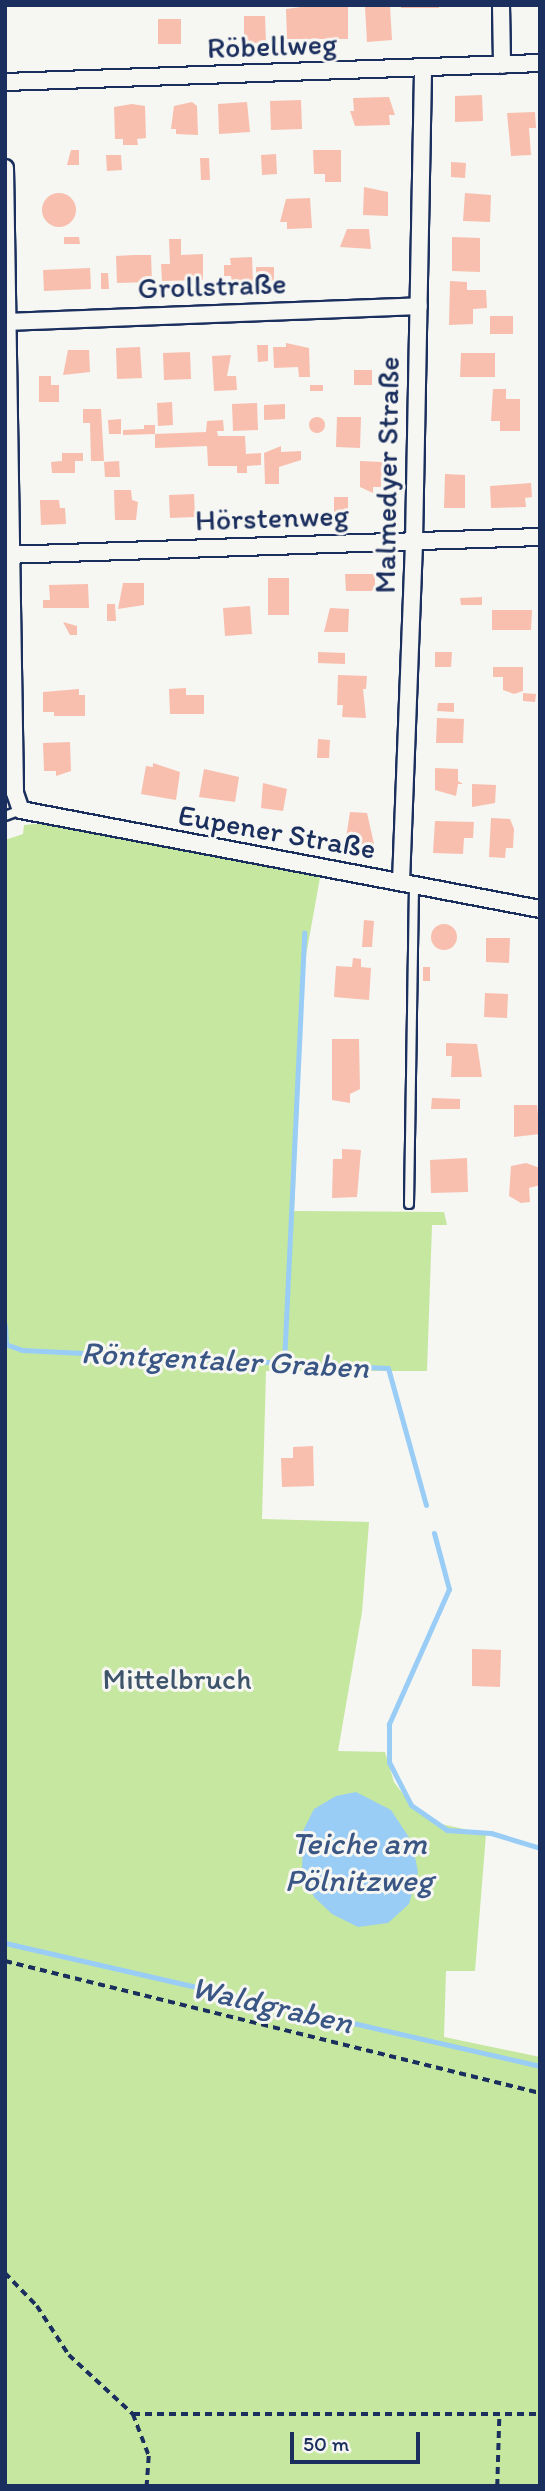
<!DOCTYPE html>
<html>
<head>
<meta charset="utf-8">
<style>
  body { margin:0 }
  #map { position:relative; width:545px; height:2491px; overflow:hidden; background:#f6f6f2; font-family:Itim,sans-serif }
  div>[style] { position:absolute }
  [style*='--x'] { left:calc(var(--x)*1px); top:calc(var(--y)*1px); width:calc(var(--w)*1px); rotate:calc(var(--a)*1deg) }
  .green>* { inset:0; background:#c5e79f }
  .water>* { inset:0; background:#99cdf6 }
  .stream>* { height:5px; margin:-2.5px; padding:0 2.5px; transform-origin:2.5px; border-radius:2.5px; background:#99cdf6 }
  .building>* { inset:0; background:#f8bfae }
  .round { border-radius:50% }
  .path>* { height:3.5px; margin-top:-1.75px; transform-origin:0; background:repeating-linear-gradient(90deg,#1b2f5e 0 7px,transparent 0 12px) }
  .roads { filter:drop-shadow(2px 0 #1b2f5e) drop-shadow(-2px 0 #1b2f5e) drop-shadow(0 2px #1b2f5e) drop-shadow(0 -2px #1b2f5e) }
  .service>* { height:8px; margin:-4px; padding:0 4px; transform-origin:4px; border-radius:4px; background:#f6f6f2 }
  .minor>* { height:16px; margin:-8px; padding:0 8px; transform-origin:8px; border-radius:8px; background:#f6f6f2 }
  span { translate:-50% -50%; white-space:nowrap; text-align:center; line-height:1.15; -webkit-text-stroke:6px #f6f6f2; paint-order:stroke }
  .street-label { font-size:30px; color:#1b2f5e }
  .park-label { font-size:30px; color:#3d546b }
  .water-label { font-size:32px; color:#3a5684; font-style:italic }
  .frame { position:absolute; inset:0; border:7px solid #1b2f5e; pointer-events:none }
  .scale { position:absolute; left:290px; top:2432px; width:130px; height:32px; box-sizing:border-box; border:4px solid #1b2f5e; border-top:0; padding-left:9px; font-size:21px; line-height:24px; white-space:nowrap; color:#1b2f5e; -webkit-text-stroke:5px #f6f6f2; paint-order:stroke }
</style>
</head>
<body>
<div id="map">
  <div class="green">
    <div style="clip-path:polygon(47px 823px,321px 872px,305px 961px,294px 1211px,444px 1212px,447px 1225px,432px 1225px,427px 1371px,266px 1371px,262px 1519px,369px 1522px,362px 1612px,338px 1751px,385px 1752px,394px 1782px,411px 1805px,441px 1824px,486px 1834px,475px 1971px,446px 1971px,444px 2037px,540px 2057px,540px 2486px,5px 2486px,5px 840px,23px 834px,24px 825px)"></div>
  </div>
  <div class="water">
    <div style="clip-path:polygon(356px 1792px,391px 1810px,412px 1842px,418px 1872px,409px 1904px,388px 1923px,358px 1927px,332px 1914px,314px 1897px,302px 1874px,303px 1831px,314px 1809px,336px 1796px)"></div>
  </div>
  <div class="stream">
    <div style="--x:5;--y:1325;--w:19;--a:87"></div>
    <div style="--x:5;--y:1344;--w:18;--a:19"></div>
    <div style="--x:22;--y:1350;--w:366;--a:2.8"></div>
    <div style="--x:388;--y:1368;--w:142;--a:74.5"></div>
    <div style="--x:284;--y:1363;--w:431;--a:-87.3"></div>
    <div style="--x:434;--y:1533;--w:58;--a:75"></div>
    <div style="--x:449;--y:1589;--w:148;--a:114"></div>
    <div style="--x:389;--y:1724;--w:38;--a:90"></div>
    <div style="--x:389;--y:1762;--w:48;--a:62.9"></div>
    <div style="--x:411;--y:1805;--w:44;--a:34.8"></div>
    <div style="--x:447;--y:1830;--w:44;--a:3.9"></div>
    <div style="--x:491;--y:1833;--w:51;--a:17"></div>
    <div style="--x:5;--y:1943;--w:549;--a:12.95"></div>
  </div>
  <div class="building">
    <div style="clip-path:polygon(316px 5px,348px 5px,348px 39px,287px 39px,286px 9px)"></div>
    <div style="clip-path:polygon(401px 5px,439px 5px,439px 8px,401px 8px)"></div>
    <div style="clip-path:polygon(390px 6px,392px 40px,367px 42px,365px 7px)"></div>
    <div style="clip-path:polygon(244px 16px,265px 16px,266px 43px,244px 43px)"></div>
    <div style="clip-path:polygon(158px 19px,181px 19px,181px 44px,158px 44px)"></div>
    <div style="clip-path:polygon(482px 95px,483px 121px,455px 122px,455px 96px)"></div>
    <div style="clip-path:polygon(389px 97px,395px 115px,389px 115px,390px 125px,355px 126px,350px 111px,354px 111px,353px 98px)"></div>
    <div style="clip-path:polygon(301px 100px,302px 129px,271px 130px,270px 101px)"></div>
    <div style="clip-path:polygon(192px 102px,197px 106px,198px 135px,176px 134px,176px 129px,171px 129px,174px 106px)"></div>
    <div style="clip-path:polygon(247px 102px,250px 132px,219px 134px,218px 104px)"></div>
    <div style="clip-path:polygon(132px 104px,145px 106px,146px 138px,137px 139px,138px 145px,123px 145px,123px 139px,115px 139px,114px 107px)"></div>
    <div style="clip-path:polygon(535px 112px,536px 128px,529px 128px,531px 155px,511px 156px,507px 113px)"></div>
    <div style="clip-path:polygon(71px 150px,79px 150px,79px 165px,67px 165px)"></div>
    <div style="clip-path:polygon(313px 150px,341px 150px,341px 182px,325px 182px,325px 174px,314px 174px)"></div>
    <div style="clip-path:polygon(276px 154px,277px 174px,262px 175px,261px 155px)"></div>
    <div style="clip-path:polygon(106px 155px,121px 155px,122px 170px,107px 171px)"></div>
    <div style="clip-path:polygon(200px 158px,209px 158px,210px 180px,201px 180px)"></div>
    <div style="clip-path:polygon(451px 162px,466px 163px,465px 178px,451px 177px)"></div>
    <div style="clip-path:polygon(364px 187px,388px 192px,388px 216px,363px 215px)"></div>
    <div class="round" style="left:42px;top:193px;width:34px;height:34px"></div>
    <div style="clip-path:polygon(465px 193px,491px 195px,490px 222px,463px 221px)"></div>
    <div style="clip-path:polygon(310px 198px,312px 228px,287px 229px,287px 222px,280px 222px,286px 199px)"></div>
    <div style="clip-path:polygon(347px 229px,369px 229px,371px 249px,340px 247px)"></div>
    <div style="clip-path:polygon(64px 237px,79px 237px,80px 244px,64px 244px)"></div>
    <div style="clip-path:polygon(452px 237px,480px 238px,480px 272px,452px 271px)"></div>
    <div style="clip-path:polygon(169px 239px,181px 239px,181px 255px,203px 254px,203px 280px,162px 281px,161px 264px,170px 264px)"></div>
    <div style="clip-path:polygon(134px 255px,151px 255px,152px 282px,117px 283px,116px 256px)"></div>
    <div style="clip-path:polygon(252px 257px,253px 282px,232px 283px,231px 276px,224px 276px,224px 265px,231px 265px,230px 258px)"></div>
    <div style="clip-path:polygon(256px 267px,274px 267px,274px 281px,256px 282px)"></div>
    <div style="clip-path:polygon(90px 268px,91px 289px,44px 291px,43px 270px)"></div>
    <div style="clip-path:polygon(101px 273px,108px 273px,109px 289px,101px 289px)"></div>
    <div style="clip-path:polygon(450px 281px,467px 282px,467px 290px,486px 290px,487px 308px,473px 309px,473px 324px,449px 325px)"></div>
    <div style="clip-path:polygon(490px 316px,513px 316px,513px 334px,490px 334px)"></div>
    <div style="clip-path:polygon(286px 343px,309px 348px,310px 377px,299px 377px,298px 367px,274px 368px,273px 347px,286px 347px)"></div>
    <div style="clip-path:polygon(257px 345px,268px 345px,268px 361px,258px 362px)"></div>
    <div style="clip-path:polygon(140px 347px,142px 378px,117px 379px,116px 348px)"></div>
    <div style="clip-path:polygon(68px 350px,89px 350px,90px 372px,63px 375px)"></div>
    <div style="clip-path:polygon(190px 352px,191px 379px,164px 380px,163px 353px)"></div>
    <div style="clip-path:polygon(461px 353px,495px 353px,495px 377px,460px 377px)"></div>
    <div style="clip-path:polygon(231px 355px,227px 376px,236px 376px,237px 390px,214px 391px,212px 356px)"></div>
    <div style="clip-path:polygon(354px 370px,372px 370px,372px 385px,354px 385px)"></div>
    <div style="clip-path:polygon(39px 376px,51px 376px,51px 385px,59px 385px,59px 402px,39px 402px)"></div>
    <div style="clip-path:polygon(310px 385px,323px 385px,323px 391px,310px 391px)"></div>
    <div style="clip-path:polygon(493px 389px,506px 389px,506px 399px,520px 399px,520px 431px,500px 431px,500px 421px,491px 421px)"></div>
    <div style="clip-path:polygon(172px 402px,173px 425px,158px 426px,157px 403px)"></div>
    <div style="clip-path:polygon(257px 403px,258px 430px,233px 431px,232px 404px)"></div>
    <div style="clip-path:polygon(285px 404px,285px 419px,264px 420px,264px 405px)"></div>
    <div style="clip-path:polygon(83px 409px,101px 409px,104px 461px,91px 461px,90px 423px,83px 423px)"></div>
    <div class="round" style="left:309px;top:417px;width:16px;height:16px"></div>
    <div style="clip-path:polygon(337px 417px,361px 417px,360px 448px,336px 447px)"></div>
    <div style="clip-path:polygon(121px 419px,121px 434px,109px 434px,108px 420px)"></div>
    <div style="clip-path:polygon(223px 420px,224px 431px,217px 431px,218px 436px,245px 436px,246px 454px,261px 453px,261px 465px,247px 466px,247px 473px,237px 473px,237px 466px,208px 466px,207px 446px,155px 448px,155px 434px,123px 435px,123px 430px,144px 429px,144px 425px,155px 425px,155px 434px,206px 432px,207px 421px)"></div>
    <div style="clip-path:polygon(281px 446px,281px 452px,301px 451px,301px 460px,279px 467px,279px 484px,265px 484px,264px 453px)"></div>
    <div style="clip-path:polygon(62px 453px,83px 453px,83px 461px,75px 461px,75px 473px,52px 473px,51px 462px,62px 461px)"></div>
    <div style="clip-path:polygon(119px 461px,120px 477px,105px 477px,104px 462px)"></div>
    <div style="clip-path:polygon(360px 461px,382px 462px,381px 487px,373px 487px,373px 493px,360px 487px)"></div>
    <div style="clip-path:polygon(445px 474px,465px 475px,465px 508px,444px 508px)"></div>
    <div style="clip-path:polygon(531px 483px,532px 497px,525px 498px,526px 507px,491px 508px,490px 486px)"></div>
    <div style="clip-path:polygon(114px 490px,131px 490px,132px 500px,138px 502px,136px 520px,115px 520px)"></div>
    <div style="clip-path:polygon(194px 494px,195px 517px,170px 518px,169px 495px)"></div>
    <div style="clip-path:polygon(334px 497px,348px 497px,348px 511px,334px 512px)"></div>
    <div style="clip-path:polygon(40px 500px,59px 500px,60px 508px,65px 508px,66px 524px,41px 525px)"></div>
    <div style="clip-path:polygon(345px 574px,375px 574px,375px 591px,346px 591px)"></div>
    <div style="clip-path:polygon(268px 578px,289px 578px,289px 615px,268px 615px)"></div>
    <div style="clip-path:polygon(123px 583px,144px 583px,144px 605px,118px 609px)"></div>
    <div style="clip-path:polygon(88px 584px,89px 608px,43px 608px,43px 600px,50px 600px,49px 585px)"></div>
    <div style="clip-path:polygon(482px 597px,482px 605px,461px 605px,460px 598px)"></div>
    <div style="clip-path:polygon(107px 604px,115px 604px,116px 621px,107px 621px)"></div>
    <div style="clip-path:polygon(250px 606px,252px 634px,225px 636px,223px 608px)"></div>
    <div style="clip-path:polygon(330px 608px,349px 609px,348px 632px,324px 632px)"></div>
    <div style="clip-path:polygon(492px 610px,532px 610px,531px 630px,492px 630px)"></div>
    <div style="clip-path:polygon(63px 622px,77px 626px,77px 635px,70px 635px)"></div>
    <div style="clip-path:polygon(318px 652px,345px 653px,345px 664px,318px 663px)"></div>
    <div style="clip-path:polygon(435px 652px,452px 652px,451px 667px,435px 667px)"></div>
    <div style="clip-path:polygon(493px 667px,523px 667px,523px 691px,514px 694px,503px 690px,503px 677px,493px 677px)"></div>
    <div style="clip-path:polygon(338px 675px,367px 676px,366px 689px,363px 689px,366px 718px,342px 717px,343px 705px,337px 705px)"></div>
    <div style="clip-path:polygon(186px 688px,186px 695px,204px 695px,204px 714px,170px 714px,169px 689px)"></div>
    <div style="clip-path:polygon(79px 689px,79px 695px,85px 695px,85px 716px,54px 716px,54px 712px,43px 712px,43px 692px)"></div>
    <div style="clip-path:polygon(523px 693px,536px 694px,535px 702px,523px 701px)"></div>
    <div style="clip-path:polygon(438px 703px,454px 703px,454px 712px,437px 711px)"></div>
    <div style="clip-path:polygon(437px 718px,464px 719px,463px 743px,436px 743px)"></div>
    <div style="clip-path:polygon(318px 739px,330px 740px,329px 758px,317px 758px)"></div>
    <div style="clip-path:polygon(70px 742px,71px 771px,56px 776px,56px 771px,44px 771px,43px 743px)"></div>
    <div style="clip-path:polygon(153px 763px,180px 772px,176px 800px,141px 794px,146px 766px,153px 767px)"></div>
    <div style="clip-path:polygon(435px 768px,458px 769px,458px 781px,463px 784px,458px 784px,456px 796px,435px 790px)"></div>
    <div style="clip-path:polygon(204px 769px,239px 777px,235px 802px,199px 797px)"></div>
    <div style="clip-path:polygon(263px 783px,287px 789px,283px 811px,261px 808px)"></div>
    <div style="clip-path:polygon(472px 784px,496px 785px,495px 803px,472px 807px)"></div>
    <div style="clip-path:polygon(350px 812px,367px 813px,374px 844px,345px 845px)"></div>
    <div style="clip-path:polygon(491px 818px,510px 819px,514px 829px,513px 848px,506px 848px,505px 858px,489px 857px)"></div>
    <div style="clip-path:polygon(435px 821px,474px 822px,473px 838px,464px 838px,463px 854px,433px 853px)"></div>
    <div style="clip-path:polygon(364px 920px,374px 921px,372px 947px,362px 947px)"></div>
    <div class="round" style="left:431px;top:924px;width:26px;height:26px"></div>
    <div style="clip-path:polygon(486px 938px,510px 938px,509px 963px,486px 962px)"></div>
    <div style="clip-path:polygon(353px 958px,361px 959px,361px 967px,371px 968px,369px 1000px,334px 997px,336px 966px,352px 967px)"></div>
    <div style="clip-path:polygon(423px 967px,430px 967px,430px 981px,423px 981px)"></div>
    <div style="clip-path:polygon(485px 993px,508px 994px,507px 1018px,484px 1017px)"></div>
    <div style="clip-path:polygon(332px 1039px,359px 1039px,360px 1089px,350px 1094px,350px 1103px,332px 1100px)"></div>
    <div style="clip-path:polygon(446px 1043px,477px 1044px,482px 1077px,451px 1077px,452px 1056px,446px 1056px)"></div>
    <div style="clip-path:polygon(432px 1098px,460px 1099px,460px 1109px,431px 1109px)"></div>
    <div style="clip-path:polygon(514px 1105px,537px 1105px,540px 1134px,514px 1137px)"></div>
    <div style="clip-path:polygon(342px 1149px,361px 1150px,357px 1197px,332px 1198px,333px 1159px,342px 1159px)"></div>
    <div style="clip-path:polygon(467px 1158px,468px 1192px,431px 1193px,430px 1160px)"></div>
    <div style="clip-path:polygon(526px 1163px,540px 1168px,540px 1185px,529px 1188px,530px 1202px,521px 1203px,509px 1196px,511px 1166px)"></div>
    <div style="clip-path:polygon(313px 1446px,314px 1486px,282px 1487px,281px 1458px,293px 1458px,293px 1447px)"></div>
    <div style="clip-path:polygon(472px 1649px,501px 1650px,500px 1687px,472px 1686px)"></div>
  </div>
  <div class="path">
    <div style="--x:5;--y:1961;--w:551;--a:13.86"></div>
    <div style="--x:5;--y:2273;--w:46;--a:45.9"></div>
    <div style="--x:37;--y:2306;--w:59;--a:56.9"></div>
    <div style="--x:69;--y:2355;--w:87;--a:42.7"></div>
    <div style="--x:133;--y:2414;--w:45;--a:69.1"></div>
    <div style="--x:149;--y:2456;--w:30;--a:94"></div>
    <div style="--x:133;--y:2414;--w:407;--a:0"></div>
    <div style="--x:497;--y:2486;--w:68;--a:-88.3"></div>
  </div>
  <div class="roads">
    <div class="service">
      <div style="--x:5;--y:816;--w:17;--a:-21"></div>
      <div style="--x:409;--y:1204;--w:319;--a:-89.1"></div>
    </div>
    <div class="minor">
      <div style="--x:501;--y:5;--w:60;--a:89"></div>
      <div style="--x:5;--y:82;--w:535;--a:-2.03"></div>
      <div style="--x:5;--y:168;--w:625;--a:89.08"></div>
      <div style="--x:15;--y:793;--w:18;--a:71"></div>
      <div style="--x:21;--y:810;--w:528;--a:10.8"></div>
      <div style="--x:7;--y:322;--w:412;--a:-2.2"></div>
      <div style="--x:5;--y:555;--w:535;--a:-1.93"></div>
      <div style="--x:401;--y:882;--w:341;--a:-87.8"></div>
      <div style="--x:414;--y:541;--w:472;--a:-88.9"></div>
    </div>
  </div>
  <div class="street-label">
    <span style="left:272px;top:46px;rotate:-2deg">Röbellweg</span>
    <span style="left:212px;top:286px;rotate:-2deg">Grollstraße</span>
    <span style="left:387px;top:475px;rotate:-89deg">Malmedyer Straße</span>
    <span style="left:272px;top:518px;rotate:-2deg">Hörstenweg</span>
    <span style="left:277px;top:832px;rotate:10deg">Eupener Straße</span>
  </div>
  <div class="park-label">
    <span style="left:177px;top:1679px">Mittelbruch</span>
  </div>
  <div class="water-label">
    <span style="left:225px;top:1360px;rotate:3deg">Röntgentaler Graben</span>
    <span style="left:359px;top:1862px">Teiche am<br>Pölnitzweg</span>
    <span style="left:272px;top:2005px;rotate:13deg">Waldgraben</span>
  </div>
  <div class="frame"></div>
  <div class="scale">50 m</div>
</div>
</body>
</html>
